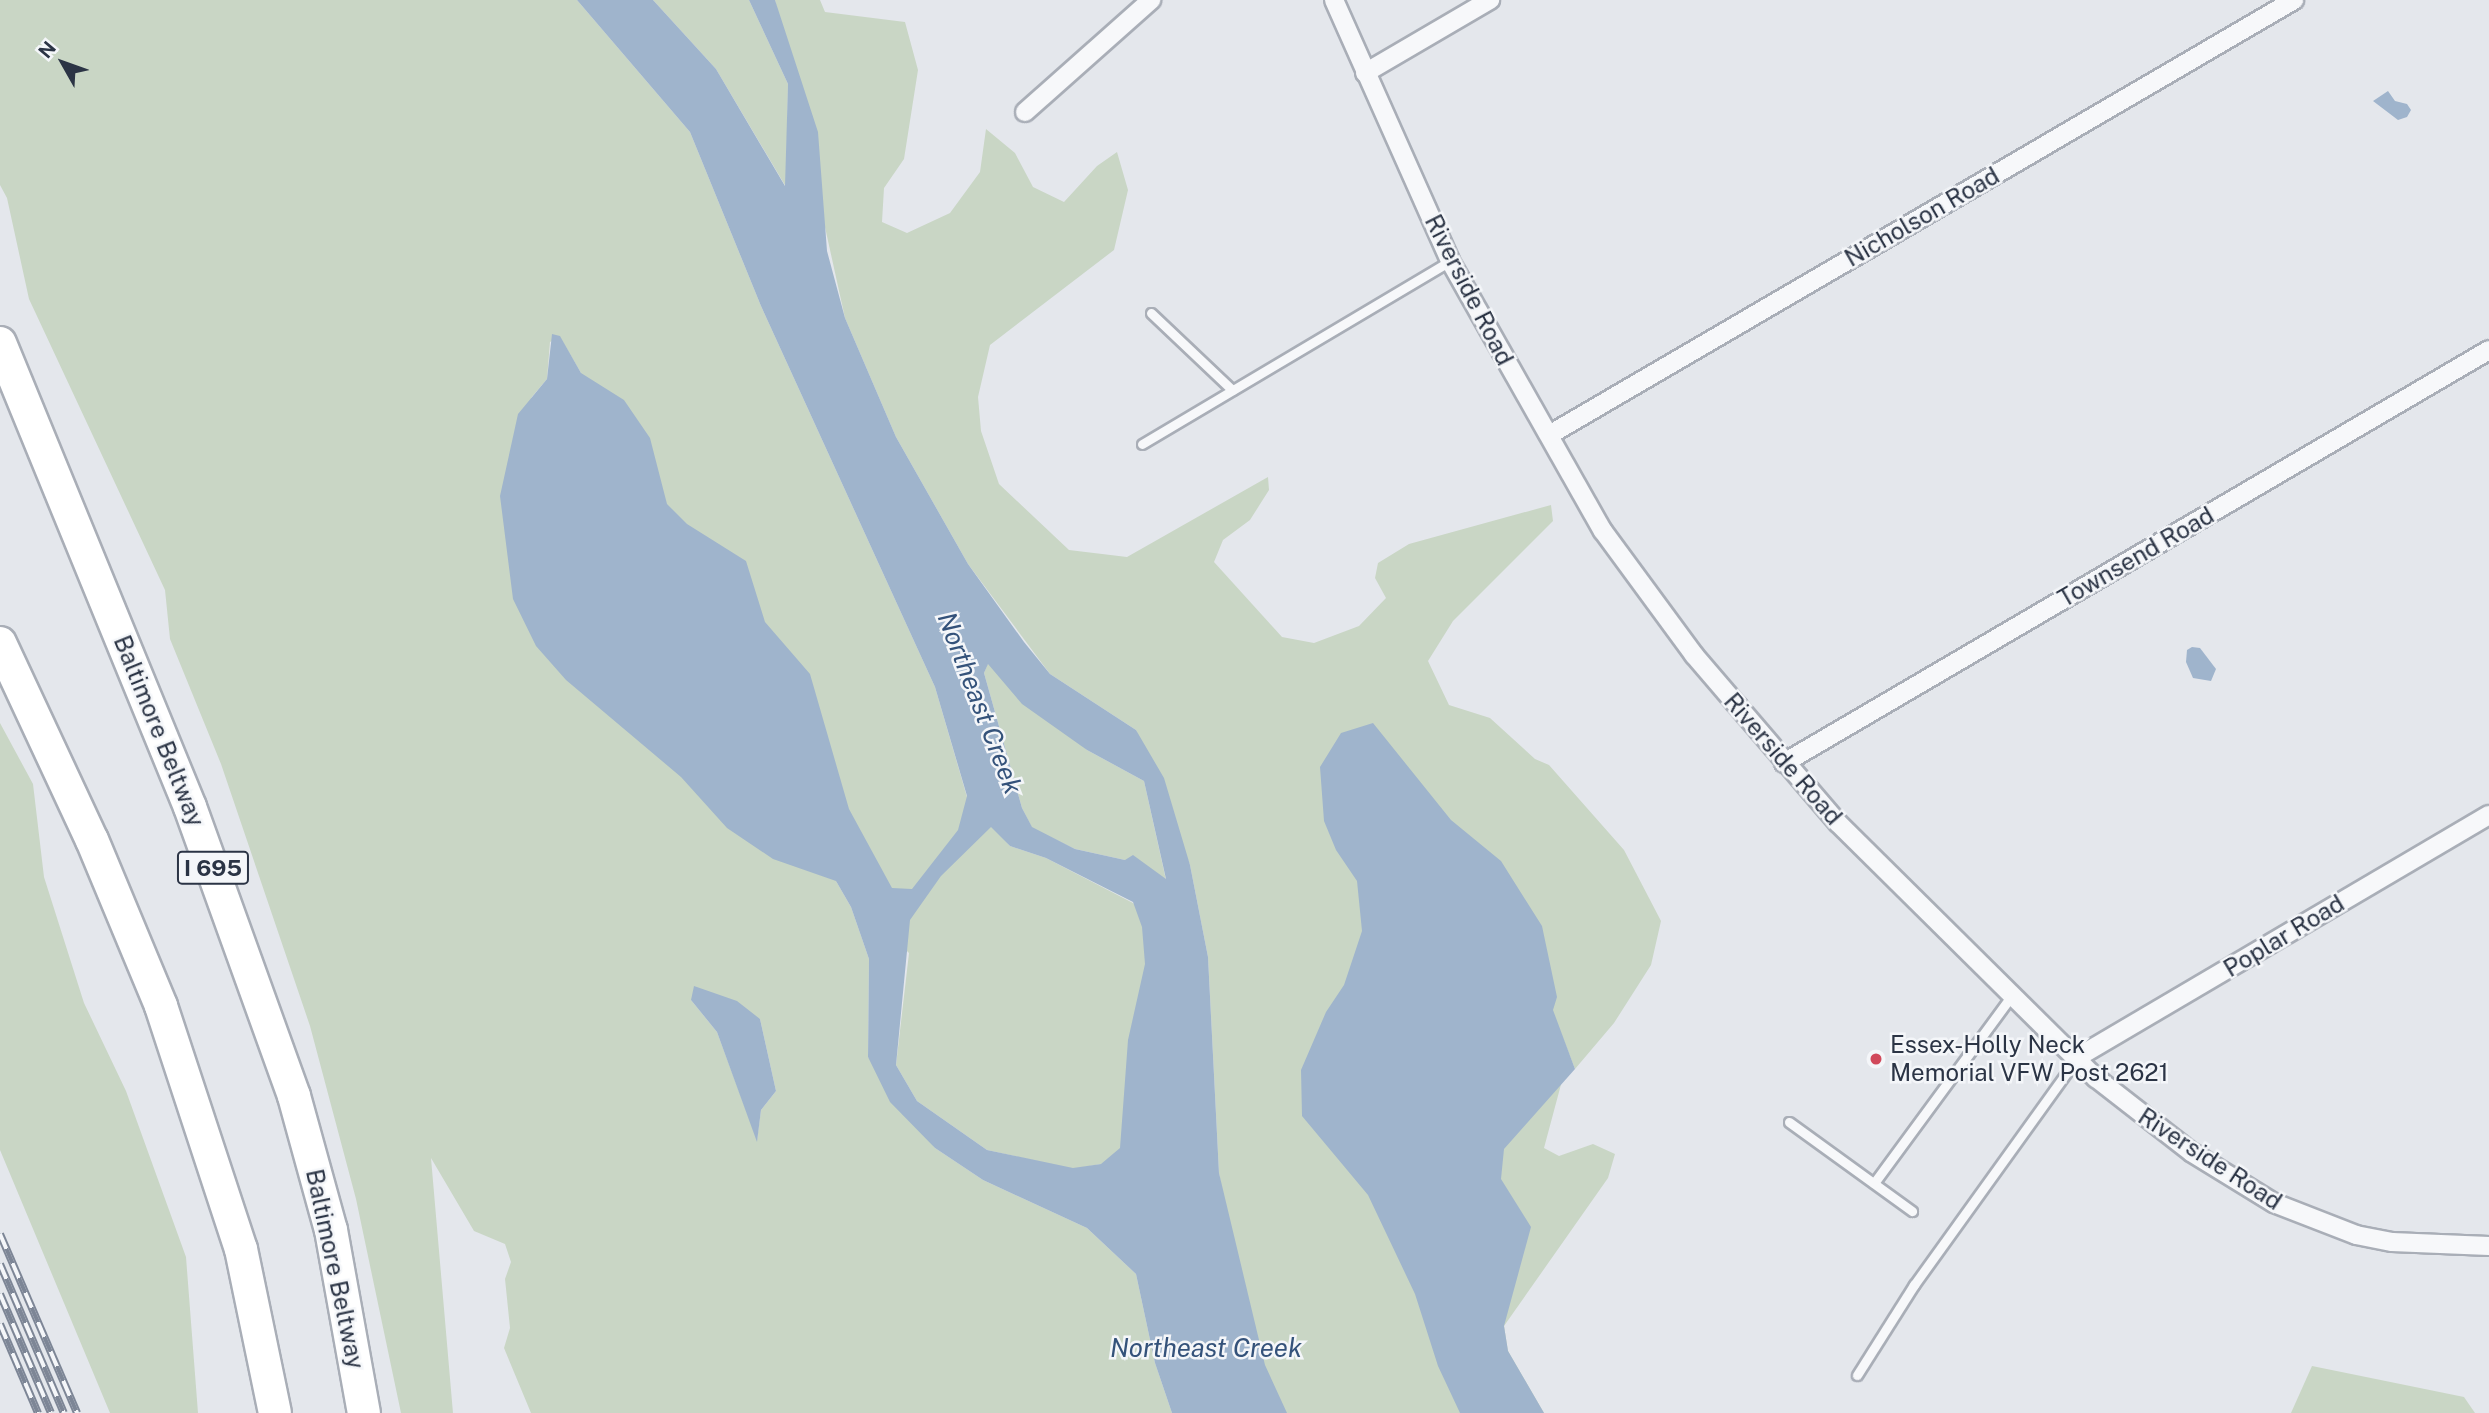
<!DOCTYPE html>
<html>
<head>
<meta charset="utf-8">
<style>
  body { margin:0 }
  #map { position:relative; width:2489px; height:1413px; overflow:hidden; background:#e4e7ec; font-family:"Public Sans",sans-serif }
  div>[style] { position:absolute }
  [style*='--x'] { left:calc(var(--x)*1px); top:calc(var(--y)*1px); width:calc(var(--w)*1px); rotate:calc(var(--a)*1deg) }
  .green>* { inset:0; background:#c9d6c5 }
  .water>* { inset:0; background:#9fb4cc }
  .roads { filter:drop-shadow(2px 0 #a9aeb7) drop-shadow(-2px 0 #a9aeb7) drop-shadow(0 2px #a9aeb7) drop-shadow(0 -2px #a9aeb7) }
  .service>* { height:9px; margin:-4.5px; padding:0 4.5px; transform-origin:4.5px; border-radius:4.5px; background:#f7f8fa }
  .minor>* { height:18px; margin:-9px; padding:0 9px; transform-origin:9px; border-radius:9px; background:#f7f8fa }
  .motorway>* { height:32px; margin:-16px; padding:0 16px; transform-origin:16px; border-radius:16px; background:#fff }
  .rail>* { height:8px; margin-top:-4px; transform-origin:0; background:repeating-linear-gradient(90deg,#f4f6f9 0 16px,#7d8696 0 32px); box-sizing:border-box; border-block:2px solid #7d8696 }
  .dots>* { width:19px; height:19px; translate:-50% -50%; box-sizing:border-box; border:4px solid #f4f6f9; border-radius:50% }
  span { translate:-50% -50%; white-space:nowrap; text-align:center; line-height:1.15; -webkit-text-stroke:5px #f4f6f9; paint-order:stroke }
  .shield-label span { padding:2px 5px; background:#f4f6f9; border:2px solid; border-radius:5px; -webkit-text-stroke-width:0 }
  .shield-label { font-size:23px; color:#2b3445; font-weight:700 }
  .street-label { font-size:24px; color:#2b3445 }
  .poi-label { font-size:24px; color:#2b3445 }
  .left { translate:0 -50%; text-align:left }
  .water-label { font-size:26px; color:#34527a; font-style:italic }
  .north { position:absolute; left:28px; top:28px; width:70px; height:70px; -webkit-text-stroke:5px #f4f6f9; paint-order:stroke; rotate:310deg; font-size:19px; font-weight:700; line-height:28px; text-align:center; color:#2b3445 }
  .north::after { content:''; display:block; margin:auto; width:24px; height:32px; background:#2b3445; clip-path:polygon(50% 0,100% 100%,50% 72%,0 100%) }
</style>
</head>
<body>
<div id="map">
  <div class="green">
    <div style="clip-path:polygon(evenodd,0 0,577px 0,690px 132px,761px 306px,935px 687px,967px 797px,1010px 846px,1046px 858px,1133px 903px,1157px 924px,1139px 1219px,1101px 1164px,1073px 1169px,987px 1150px,917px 1101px,896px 1065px,909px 953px,836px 881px,851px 907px,869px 959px,868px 1057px,935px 1148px,983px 1180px,1087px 1228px,1136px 1274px,1155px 1363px,1172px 1413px,531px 1413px,504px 1348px,510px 1328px,505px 1279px,511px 1262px,505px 1244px,474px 1231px,431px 1158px,453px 1413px,401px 1413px,356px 1199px,310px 1026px,221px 764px,170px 639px,165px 590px,29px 299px,7px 198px,0 185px,0 0,560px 337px,581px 373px,531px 398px,547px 379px,550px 342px,560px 337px,0 0,691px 1000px,760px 1019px,776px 1091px,761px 1110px,757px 1140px,717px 1032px,691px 1000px)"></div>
    <div style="clip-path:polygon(653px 0,749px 0,788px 84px,786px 187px,716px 69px)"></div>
    <div style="clip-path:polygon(775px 0,820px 0,825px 12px,905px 22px,918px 70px,904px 159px,884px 188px,882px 222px,907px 233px,950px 213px,980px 172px,986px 129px,1015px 153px,1033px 187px,1064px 202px,1097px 166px,1117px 152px,1128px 190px,1114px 250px,990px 345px,978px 397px,981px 431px,999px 484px,1069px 550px,1127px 557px,1268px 477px,1269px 490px,1250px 520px,1223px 540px,1214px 562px,1282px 637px,1314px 643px,1359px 626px,1386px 598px,1375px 578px,1378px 563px,1409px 544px,1551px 505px,1553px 521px,1453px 621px,1428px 661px,1449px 705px,1490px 718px,1535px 759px,1549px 765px,1624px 850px,1661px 921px,1651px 965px,1614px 1023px,1575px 1069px,1552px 1010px,1530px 1010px,1563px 1077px,1544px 1148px,1559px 1156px,1593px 1144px,1615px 1154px,1608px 1178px,1504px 1326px,1508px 1351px,1544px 1413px,1260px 1413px,1219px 1173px,1208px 957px,1190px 865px,1136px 730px,1050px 674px,968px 564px,896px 437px,845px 318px)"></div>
    <div style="clip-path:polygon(988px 663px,1087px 750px,1144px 781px,1166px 880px,1125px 860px,1075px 849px,1032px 828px,1022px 808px,984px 673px)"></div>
    <div style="clip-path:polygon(0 723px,33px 784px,44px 877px,84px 1003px,126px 1091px,186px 1257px,198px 1413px,110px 1413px,0 1150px)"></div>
    <div style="clip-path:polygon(2312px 1366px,2464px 1397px,2475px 1413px,2291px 1413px)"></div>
  </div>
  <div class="water">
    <div style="clip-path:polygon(evenodd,577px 0,653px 0,716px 69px,785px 186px,788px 84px,749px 0,775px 0,818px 132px,827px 251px,845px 318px,896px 437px,968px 564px,1024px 642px,1050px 674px,1136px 730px,1164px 778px,1190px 865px,1208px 957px,1219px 1173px,1265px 1365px,1287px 1413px,1172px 1413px,1155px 1363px,1136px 1274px,1087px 1228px,983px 1180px,935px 1148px,890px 1102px,868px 1057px,869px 959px,851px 907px,836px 881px,773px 859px,727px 828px,681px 777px,566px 680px,536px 646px,513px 599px,500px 496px,518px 414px,547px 379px,552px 334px,560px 336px,581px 373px,624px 400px,650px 438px,667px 504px,687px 524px,746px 561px,765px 622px,810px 674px,849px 809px,892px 888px,912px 889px,958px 830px,967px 796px,935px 687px,761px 306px,690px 132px,577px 0,988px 664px,1022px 704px,1087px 750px,1144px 781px,1166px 879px,1133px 855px,1125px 860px,1075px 849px,1032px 827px,1022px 808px,984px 673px,988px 664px,577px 0,991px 827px,1010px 846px,1046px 858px,1133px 902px,1142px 927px,1145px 964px,1128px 1040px,1120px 1148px,1101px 1164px,1073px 1168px,987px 1150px,917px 1101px,896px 1065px,910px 920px,941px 876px,991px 827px)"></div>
    <div style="clip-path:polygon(2388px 91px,2395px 101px,2407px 104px,2411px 110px,2407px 117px,2398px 120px,2373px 101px)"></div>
    <div style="clip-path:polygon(2192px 647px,2200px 648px,2216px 669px,2211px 681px,2193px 678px,2186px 662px,2187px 650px)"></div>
    <div style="clip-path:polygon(1373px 723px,1451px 820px,1501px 861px,1542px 926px,1557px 997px,1553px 1010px,1575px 1069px,1504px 1149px,1501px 1179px,1531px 1227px,1504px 1326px,1508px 1351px,1544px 1413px,1460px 1413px,1438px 1366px,1415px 1294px,1368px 1195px,1302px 1116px,1301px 1070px,1326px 1012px,1344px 985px,1362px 931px,1357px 881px,1336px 850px,1324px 821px,1320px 767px,1341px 733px)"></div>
    <div style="clip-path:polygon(694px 986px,737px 1001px,760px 1019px,776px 1091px,761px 1110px,757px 1142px,717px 1032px,691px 1000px)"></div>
  </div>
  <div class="roads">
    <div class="service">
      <div style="--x:1151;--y:313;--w:112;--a:43.5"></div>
      <div style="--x:1142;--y:444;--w:358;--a:-30.7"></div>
      <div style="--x:1789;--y:1122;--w:152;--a:35.9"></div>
      <div style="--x:1874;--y:1183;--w:233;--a:-53.7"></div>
      <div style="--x:1857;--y:1375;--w:107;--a:-57.7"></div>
      <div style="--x:1914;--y:1285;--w:281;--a:-54.3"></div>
    </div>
    <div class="minor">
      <div style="--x:1334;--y:0;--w:286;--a:66"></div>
      <div style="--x:1450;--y:261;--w:310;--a:60.5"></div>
      <div style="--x:1603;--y:531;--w:154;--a:53.7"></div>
      <div style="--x:1694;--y:655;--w:221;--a:49.4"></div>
      <div style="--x:1838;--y:823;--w:363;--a:44.7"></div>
      <div style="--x:2096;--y:1078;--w:120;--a:37.9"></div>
      <div style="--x:2191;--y:1152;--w:97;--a:31.6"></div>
      <div style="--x:2274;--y:1203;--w:88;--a:21.3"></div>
      <div style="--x:2356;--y:1235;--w:37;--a:11"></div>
      <div style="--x:2392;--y:1242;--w:97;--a:2.4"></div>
      <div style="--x:1365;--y:73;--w:145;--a:-30.3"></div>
      <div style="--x:1025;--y:112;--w:169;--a:-41.6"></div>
      <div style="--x:1549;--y:435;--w:863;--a:-30.28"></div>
      <div style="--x:1784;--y:763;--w:817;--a:-30.36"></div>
      <div style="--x:2078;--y:1057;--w:477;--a:-30.5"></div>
    </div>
    <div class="motorway">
      <div style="--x:0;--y:343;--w:501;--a:67.73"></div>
      <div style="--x:190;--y:807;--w:307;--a:70.2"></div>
      <div style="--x:294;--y:1096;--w:139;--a:74.6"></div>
      <div style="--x:331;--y:1230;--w:186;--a:79.8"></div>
      <div style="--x:0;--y:643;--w:217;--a:65"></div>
      <div style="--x:92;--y:840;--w:180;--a:67.4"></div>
      <div style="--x:161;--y:1006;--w:256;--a:71.8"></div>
      <div style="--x:241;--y:1249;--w:167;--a:78.3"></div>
    </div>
  </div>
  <div class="rail">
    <div style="--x:0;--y:1234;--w:195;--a:66.7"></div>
    <div style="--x:0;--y:1264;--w:162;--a:66.8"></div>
    <div style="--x:0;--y:1294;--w:129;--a:66.8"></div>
    <div style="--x:0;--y:1324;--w:97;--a:66.9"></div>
  </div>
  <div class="dots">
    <div style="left:1876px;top:1059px;background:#d1495b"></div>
  </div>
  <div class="shield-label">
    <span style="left:213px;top:868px">I 695</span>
  </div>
  <div class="street-label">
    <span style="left:1922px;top:217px;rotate:-30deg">Nicholson Road</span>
    <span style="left:1469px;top:290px;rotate:63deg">Riverside Road</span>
    <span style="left:2136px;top:557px;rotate:-30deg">Townsend Road</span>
    <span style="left:159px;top:731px;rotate:68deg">Baltimore Beltway</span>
    <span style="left:1783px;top:759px;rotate:49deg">Riverside Road</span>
    <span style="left:2284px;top:936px;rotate:-31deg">Poplar Road</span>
    <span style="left:2210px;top:1159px;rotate:33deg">Riverside Road</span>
    <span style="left:335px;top:1269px;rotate:78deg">Baltimore Beltway</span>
  </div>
  <div class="poi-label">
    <span class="left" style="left:1890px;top:1059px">Essex-Holly Neck<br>Memorial VFW Post 2621</span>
  </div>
  <div class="water-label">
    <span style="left:980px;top:703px;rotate:69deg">Northeast Creek</span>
    <span style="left:1206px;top:1348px">Northeast Creek</span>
  </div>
  <div class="north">N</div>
</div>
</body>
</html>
